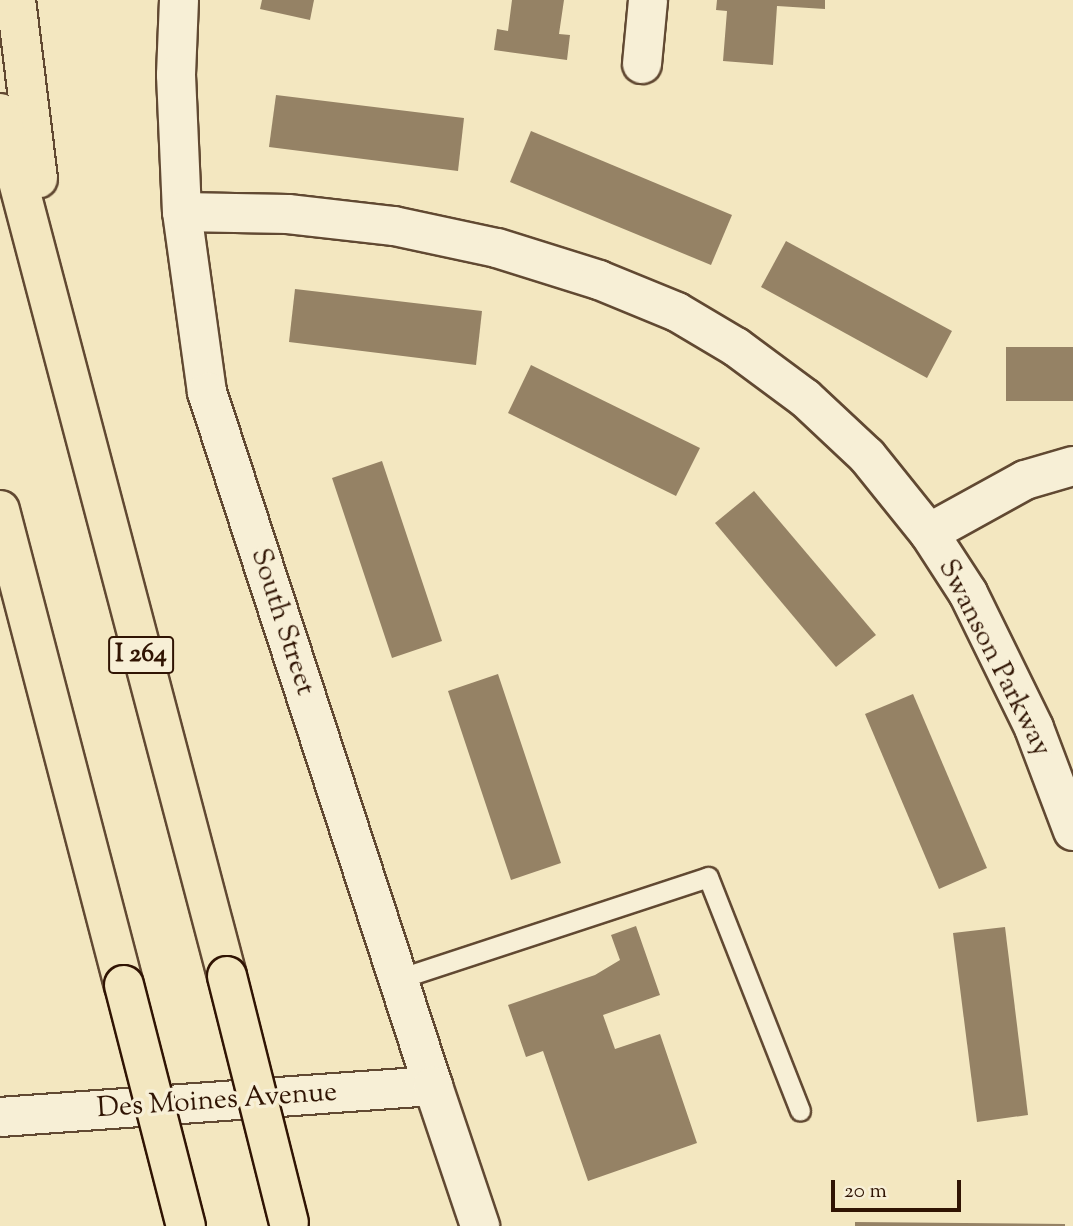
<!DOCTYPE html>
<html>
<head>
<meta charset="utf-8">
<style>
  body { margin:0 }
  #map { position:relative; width:1073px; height:1226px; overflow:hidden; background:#f3e7c0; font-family:"Sorts Mill Goudy",serif }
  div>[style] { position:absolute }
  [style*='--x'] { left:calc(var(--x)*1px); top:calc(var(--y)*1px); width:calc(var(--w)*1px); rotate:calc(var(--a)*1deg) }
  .building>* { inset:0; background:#958265 }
  .roads { filter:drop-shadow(2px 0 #614932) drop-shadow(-2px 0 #614932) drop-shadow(0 2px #614932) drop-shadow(0 -2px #614932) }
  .lane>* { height:19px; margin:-9.5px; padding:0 9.5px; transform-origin:9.5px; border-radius:9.5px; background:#f7efd6 }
  .street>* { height:38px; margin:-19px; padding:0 19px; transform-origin:19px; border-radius:19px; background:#f7efd6 }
  .secondary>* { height:38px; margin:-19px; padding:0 19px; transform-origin:19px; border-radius:19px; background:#f7efd6 }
  .highway>* { height:38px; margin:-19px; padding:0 19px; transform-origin:19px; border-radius:19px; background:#f3e7c0 }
  .bridges { filter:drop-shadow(2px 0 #301403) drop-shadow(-2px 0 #301403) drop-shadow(0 2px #301403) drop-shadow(0 -2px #301403) }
  .highway-bridge>* { height:38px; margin:-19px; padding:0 19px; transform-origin:19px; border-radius:19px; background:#f3e7c0 }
  span { translate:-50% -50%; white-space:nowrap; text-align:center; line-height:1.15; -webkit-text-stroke:7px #f7efd6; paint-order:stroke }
  .shield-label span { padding:2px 5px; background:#f7efd6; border:2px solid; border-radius:5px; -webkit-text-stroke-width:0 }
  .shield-label { font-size:26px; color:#301403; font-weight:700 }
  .street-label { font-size:28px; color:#301403 }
  .scale { position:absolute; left:831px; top:1180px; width:130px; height:32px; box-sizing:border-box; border:4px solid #301403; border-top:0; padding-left:9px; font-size:21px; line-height:24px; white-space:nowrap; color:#301403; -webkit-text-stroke:5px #f7efd6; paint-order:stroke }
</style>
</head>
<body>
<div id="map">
  <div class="building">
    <div style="clip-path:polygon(262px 0,314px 0,310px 20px,260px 9px)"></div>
    <div style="clip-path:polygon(512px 0,564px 0,559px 34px,570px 35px,567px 60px,494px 50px,497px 29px,508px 31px)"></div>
    <div style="clip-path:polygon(717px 0,825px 0,825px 9px,777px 6px,773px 65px,723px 61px,727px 11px,716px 10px)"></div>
    <div style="clip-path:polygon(276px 95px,464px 118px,458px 171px,269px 147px)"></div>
    <div style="clip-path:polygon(531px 131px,732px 215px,711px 265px,510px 182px)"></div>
    <div style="clip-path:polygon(786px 241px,952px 331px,927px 378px,761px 287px)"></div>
    <div style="clip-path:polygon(295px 289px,482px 311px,476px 365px,289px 342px)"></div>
    <div style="clip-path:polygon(1006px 347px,1073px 347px,1073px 401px,1006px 401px)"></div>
    <div style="clip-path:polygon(531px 365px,700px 448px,676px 496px,508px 413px)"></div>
    <div style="clip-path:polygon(382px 461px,442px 641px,392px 658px,332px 478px)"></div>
    <div style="clip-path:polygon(754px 491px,876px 635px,836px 667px,715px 523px)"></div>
    <div style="clip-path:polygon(498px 674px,561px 863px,511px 880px,448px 691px)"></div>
    <div style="clip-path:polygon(913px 694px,987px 868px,939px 889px,865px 714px)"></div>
    <div style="clip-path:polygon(636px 926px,660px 995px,603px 1015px,615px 1049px,660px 1034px,697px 1143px,588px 1181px,543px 1051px,526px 1057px,508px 1005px,595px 975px,620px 960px,611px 935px)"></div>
    <div style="clip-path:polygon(1005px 927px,1028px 1115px,977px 1122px,953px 933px)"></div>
    <div style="clip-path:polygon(855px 1222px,1065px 1224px,1065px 1226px,855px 1226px)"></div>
  </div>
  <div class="roads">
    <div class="lane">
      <div style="--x:398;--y:979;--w:326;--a:-18.2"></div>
      <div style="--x:708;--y:877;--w:251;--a:68.5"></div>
    </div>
    <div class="street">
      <div style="--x:179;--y:0;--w:75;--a:92.3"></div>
      <div style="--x:176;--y:75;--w:137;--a:87.5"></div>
      <div style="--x:182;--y:212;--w:182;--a:82.1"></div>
      <div style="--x:207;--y:392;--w:730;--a:71.96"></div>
      <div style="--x:642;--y:64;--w:64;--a:-84.6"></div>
      <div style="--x:182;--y:212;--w:106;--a:1.1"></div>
      <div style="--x:288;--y:214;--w:107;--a:6.5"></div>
      <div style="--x:394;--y:226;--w:105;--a:12.1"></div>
      <div style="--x:497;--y:248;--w:107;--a:17.4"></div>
      <div style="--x:599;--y:280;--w:84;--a:22.3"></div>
      <div style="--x:677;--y:312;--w:69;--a:30.7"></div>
      <div style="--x:736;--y:347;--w:86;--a:36.5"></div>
      <div style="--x:805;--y:398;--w:85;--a:43.1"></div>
      <div style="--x:867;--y:456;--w:99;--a:51.2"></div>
      <div style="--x:929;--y:533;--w:72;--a:57"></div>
      <div style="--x:968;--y:593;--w:150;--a:63.9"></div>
      <div style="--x:1034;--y:728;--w:110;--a:69.3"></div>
      <div style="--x:929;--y:533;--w:110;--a:-28.9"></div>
      <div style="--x:1025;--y:480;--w:50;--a:-16.3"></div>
    </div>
    <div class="secondary">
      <div style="--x:0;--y:1117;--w:434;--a:-4.1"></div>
      <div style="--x:433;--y:1086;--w:148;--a:71.4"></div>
    </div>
    <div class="highway">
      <div style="--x:16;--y:0;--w:180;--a:83"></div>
      <div style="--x:0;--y:113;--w:892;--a:75.26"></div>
      <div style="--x:0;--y:510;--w:491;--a:75.4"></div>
    </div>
  </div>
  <div class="bridges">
    <div class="highway-bridge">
      <div style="--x:227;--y:976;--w:254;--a:75.9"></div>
      <div style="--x:124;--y:985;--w:249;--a:75.6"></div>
    </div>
  </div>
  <div class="shield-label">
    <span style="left:141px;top:655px">I 264</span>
  </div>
  <div class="street-label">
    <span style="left:282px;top:622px;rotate:72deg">South Street</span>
    <span style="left:994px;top:658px;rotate:63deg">Swanson Parkway</span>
    <span style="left:217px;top:1101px;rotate:-4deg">Des Moines Avenue</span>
  </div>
  <div class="scale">20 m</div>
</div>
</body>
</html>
